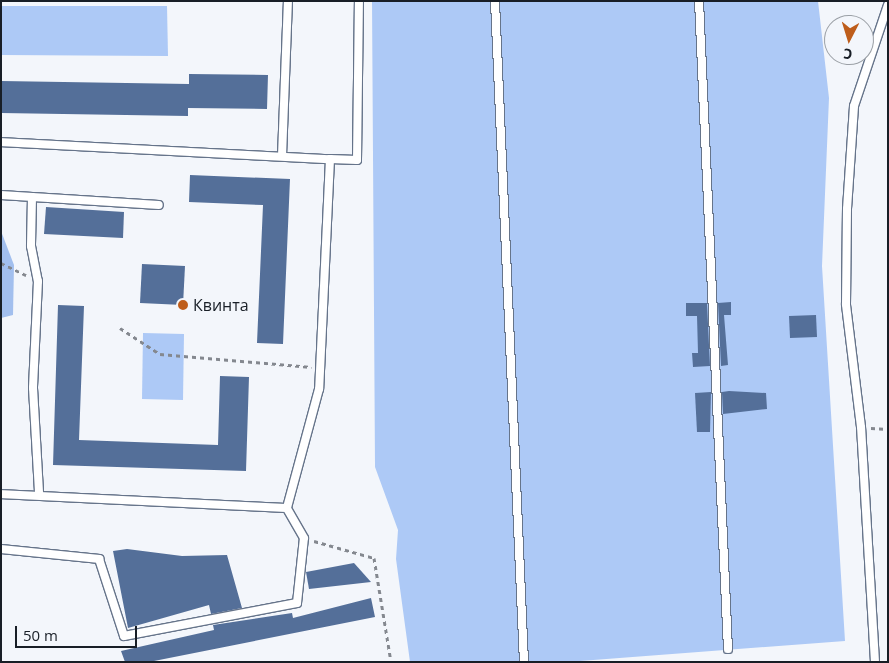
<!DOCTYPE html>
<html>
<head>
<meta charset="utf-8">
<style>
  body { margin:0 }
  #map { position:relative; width:889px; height:663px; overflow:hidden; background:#f3f6fb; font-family:"Open Sans",sans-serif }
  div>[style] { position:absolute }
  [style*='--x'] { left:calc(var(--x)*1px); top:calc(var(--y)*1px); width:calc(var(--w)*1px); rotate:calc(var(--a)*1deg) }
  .green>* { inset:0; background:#adc9f6 }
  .forest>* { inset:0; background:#a2bfee }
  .building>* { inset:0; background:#546f99 }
  .path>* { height:3px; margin-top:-1.5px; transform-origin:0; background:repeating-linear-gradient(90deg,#84888f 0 4px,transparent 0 8px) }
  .roads { filter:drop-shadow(1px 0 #66748a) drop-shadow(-1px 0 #66748a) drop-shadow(0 1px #66748a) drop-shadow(0 -1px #66748a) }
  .lane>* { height:8px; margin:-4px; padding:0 4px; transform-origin:4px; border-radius:4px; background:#fff }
  .dots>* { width:14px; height:14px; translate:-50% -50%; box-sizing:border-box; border:2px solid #f3f6fb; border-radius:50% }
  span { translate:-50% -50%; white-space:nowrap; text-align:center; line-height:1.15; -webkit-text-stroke:4px #f3f6fb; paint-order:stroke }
  .poi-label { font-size:16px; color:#181e26 }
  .left { translate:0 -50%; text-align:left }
  .frame { position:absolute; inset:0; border:2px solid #181e26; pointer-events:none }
  .north { position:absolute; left:824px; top:15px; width:50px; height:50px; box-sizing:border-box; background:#f3f6fb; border:1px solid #9ba0a6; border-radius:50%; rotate:185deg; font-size:14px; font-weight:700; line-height:20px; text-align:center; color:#181e26 }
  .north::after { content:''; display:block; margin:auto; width:18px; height:22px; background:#be5d1b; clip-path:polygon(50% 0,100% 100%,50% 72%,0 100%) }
  .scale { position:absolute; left:15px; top:626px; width:122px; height:22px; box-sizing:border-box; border:2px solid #181e26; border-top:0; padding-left:6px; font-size:15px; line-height:18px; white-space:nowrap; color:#181e26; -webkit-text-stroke:4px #f3f6fb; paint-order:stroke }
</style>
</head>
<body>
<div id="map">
  <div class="green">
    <div style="clip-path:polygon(372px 1px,818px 1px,829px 98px,822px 266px,845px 641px,567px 662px,410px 662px,396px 559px,398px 530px,375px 467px)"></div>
    <div style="clip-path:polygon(1px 6px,167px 6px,168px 56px,1px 55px)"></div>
    <div style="clip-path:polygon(143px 333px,184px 334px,183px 400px,142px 399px)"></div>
  </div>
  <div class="forest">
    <div style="clip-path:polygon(1px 231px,14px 265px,13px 315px,1px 318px)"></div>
  </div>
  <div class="building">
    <div style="clip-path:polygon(189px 74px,268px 75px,267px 109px,188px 108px,188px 116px,1px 113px,1px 81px,189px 84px)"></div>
    <div style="clip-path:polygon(190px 175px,290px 179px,283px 344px,257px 343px,263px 205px,189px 202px)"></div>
    <div style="clip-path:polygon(46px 207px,124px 212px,123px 238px,44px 234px)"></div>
    <div style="clip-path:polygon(142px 264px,185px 266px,183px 305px,140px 303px)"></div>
    <div style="clip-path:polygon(731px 302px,731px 315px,724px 315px,728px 365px,721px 366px,718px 303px)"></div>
    <div style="clip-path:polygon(686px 303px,707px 303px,710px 366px,693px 367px,692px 353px,698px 353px,697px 316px,686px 316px)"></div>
    <div style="clip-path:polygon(58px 305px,84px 306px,79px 440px,218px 445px,220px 376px,249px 377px,246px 471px,53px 465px)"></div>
    <div style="clip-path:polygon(816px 315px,817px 337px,790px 338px,789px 316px)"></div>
    <div style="clip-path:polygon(729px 391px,766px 393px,767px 409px,723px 414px,722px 392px)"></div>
    <div style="clip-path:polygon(711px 392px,710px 432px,697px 432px,695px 393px)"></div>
    <div style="clip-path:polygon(127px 549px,182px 556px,227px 555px,242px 608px,211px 614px,209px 605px,128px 628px,113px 551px)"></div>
    <div style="clip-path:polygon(354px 563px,371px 582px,309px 589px,306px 572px)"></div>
    <div style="clip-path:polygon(371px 598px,375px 617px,149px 662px,125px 662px,121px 651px,214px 630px,213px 625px,292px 613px,293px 618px)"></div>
  </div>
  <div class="path">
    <div style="--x:1;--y:263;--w:28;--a:26"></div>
    <div style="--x:120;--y:328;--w:48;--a:33"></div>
    <div style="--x:160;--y:354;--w:152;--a:4.9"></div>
    <div style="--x:871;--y:428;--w:17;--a:3"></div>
    <div style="--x:314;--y:541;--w:62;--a:15.8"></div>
    <div style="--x:374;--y:558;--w:105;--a:80.7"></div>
  </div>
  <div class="roads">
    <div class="lane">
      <div style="--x:495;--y:1;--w:662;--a:87.49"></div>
      <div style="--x:699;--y:1;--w:649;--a:87.44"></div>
      <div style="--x:1;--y:142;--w:329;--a:3"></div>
      <div style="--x:330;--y:159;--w:230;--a:92.7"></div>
      <div style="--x:319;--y:389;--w:123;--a:105.1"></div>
      <div style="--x:287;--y:508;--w:286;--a:-177.2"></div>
      <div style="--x:282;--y:156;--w:155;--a:-87.8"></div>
      <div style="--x:330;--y:159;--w:27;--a:2"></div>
      <div style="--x:357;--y:160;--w:159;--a:-89.3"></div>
      <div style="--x:1;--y:195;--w:158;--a:3.6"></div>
      <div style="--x:32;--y:197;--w:49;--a:91.2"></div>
      <div style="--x:31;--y:246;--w:36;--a:79"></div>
      <div style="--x:38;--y:281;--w:107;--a:92.7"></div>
      <div style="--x:33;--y:388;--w:105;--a:86.7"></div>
      <div style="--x:1;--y:549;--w:99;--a:5.8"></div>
      <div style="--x:99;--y:559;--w:81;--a:72"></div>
      <div style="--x:124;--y:636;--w:176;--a:-10.8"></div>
      <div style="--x:297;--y:603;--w:65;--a:-83.9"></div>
      <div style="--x:304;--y:538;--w:34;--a:-120"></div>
      <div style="--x:875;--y:662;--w:235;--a:-93.4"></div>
      <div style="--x:861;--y:427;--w:124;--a:-97"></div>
      <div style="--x:846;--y:304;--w:95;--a:-89.4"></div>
      <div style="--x:847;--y:209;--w:103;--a:-86.1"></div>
      <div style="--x:854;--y:106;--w:107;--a:-71.4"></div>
    </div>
  </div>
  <div class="dots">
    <div style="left:183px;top:305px;background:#be5d1b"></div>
  </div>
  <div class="poi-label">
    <span class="left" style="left:193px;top:305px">Квинта</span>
  </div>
  <div class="frame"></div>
  <div class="north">С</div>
  <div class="scale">50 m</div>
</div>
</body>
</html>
